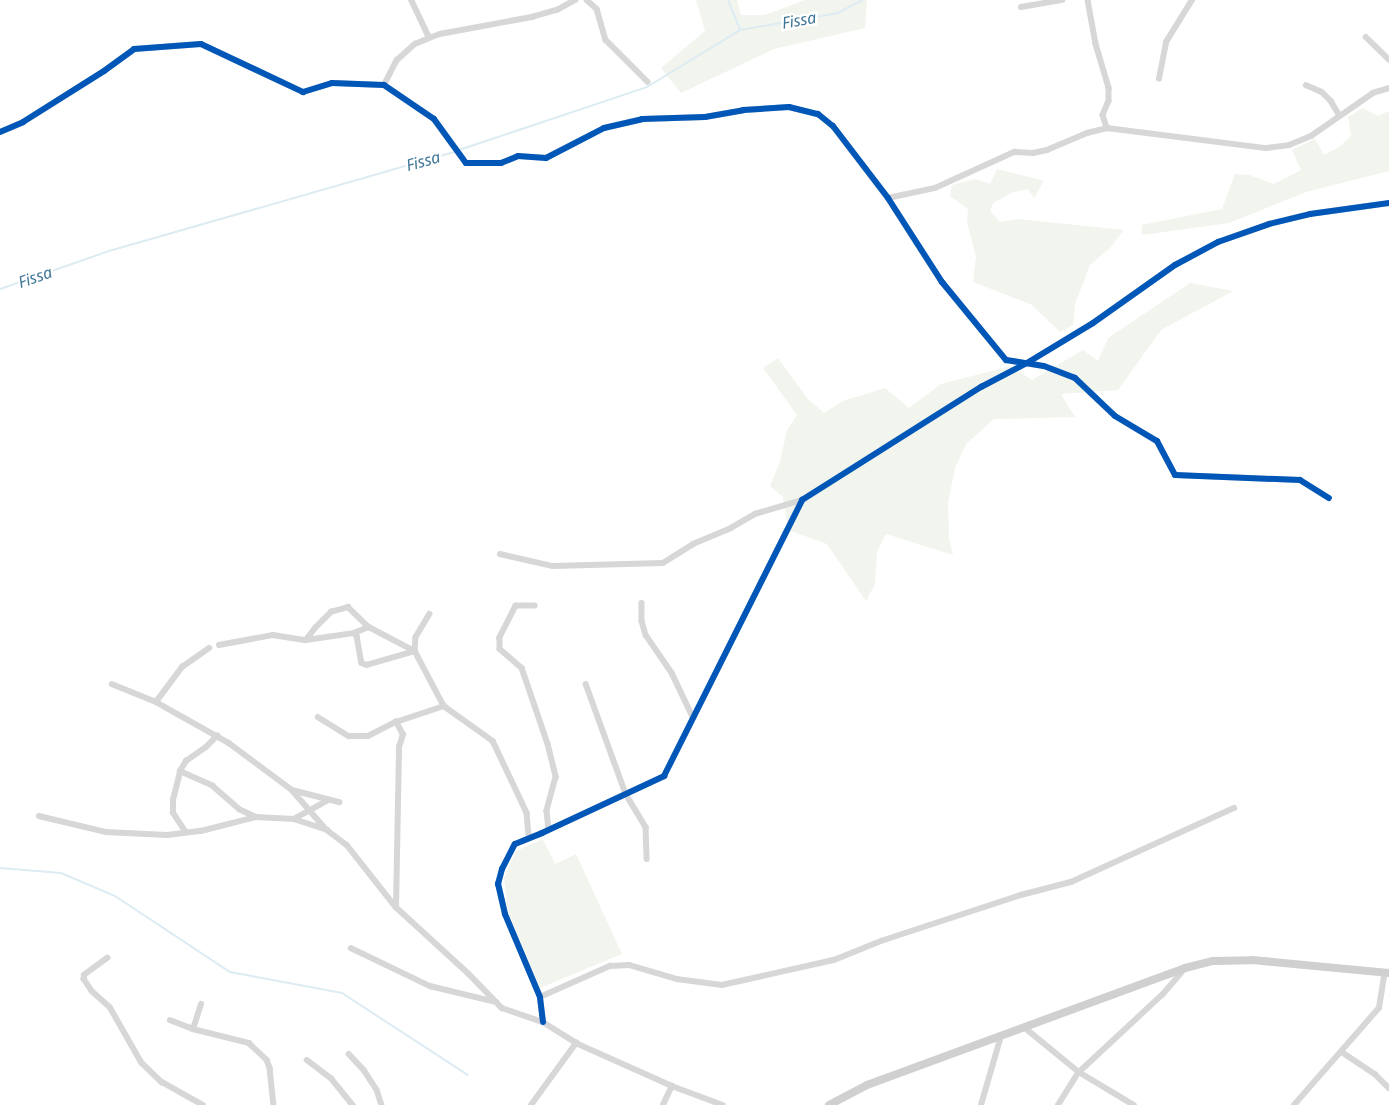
<!DOCTYPE html>
<html>
<head>
<meta charset="utf-8">
<style>
  body { margin:0 }
  #map { position:relative; width:1389px; height:1105px; overflow:hidden; background:#fff; font-family:"Noto Sans",sans-serif }
  div>[style] { position:absolute }
  [style*='--x'] { left:calc(var(--x)*1px); top:calc(var(--y)*1px); width:calc(var(--w)*1px); rotate:calc(var(--a)*1deg) }
  .green>* { inset:0; background:#f1f5ed }
  .stream>* { height:2px; margin:-1px; padding:0 1px; transform-origin:1px; border-radius:1px; background:#ddebf3 }
  .street>* { height:5.5px; margin:-2.75px; padding:0 2.75px; transform-origin:2.75px; border-radius:2.75px; background:#d7d7d7 }
  .secondary>* { height:8px; margin:-4px; padding:0 4px; transform-origin:4px; border-radius:4px; background:#d0d0d0 }
  .cycleway>* { height:6px; margin:-3px; padding:0 3px; transform-origin:3px; border-radius:3px; background:#0057b8 }
  span { translate:-50% -50%; white-space:nowrap; text-align:center; line-height:1.15; -webkit-text-stroke:5px #fff; paint-order:stroke }
  .water-label { font-size:16px; color:#3f7597; font-style:italic }
</style>
</head>
<body>
<div id="map">
  <div class="green">
    <div style="clip-path:polygon(696px 0,737px 0,741px 15px,765px 15px,805px 0,867px 0,865px 28px,774px 49px,681px 93px,661px 68px,705px 31px)"></div>
    <div style="clip-path:polygon(1363px 108px,1378px 116px,1389px 111px,1389px 171px,1306px 192px,1229px 223px,1142px 235px,1142px 225px,1222px 209px,1235px 174px,1249px 175px,1274px 184px,1301px 170px,1292px 150px,1315px 139px,1324px 155px,1339px 147px,1351px 136px,1348px 117px)"></div>
    <div style="clip-path:polygon(997px 169px,1044px 181px,1034px 198px,1028px 189px,1011px 193px,993px 203px,990px 211px,1000px 222px,1018px 219px,1124px 230px,1110px 248px,1090px 265px,1075px 304px,1073px 325px,1060px 332px,1032px 305px,973px 282px,976px 257px,967px 222px,968px 209px,950px 196px,952px 185px,975px 179px,990px 184px)"></div>
    <div style="clip-path:polygon(1190px 283px,1233px 291px,1161px 330px,1118px 390px,1061px 394px,1075px 417px,994px 419px,966px 444px,955px 468px,948px 503px,949px 538px,953px 555px,886px 534px,877px 552px,875px 584px,866px 601px,827px 544px,788px 530px,783px 497px,770px 486px,780px 462px,787px 430px,797px 415px,763px 368px,778px 358px,807px 398px,824px 413px,843px 401px,885px 388px,909px 408px,941px 384px,1011px 366px,1032px 380px,1083px 350px,1098px 361px,1108px 338px)"></div>
    <div style="clip-path:polygon(543px 839px,555px 864px,576px 854px,622px 954px,540px 988px,508px 911px,504px 878px,516px 851px)"></div>
  </div>
  <div class="stream">
    <div style="--x:728;--y:0;--w:32;--a:68"></div>
    <div style="--x:459;--y:150;--w:198;--a:-18.5"></div>
    <div style="--x:647;--y:87;--w:109;--a:-31.5"></div>
    <div style="--x:740;--y:30;--w:99;--a:-9.8"></div>
    <div style="--x:838;--y:13;--w:27;--a:-28"></div>
    <div style="--x:0;--y:289;--w:115;--a:-19.2"></div>
    <div style="--x:109;--y:251;--w:360;--a:-16"></div>
    <div style="--x:0;--y:868;--w:61;--a:4.7"></div>
    <div style="--x:61;--y:873;--w:59;--a:23.1"></div>
    <div style="--x:115;--y:896;--w:138;--a:33.5"></div>
    <div style="--x:230;--y:972;--w:114;--a:10.6"></div>
    <div style="--x:342;--y:993;--w:150;--a:33.1"></div>
  </div>
  <div class="street">
    <div style="--x:587;--y:0;--w:13;--a:42"></div>
    <div style="--x:597;--y:9;--w:32;--a:74"></div>
    <div style="--x:606;--y:40;--w:59;--a:45"></div>
    <div style="--x:1088;--y:0;--w:45;--a:79.7"></div>
    <div style="--x:1096;--y:44;--w:46;--a:73.5"></div>
    <div style="--x:1109;--y:88;--w:13;--a:90"></div>
    <div style="--x:1109;--y:101;--w:15;--a:113"></div>
    <div style="--x:1103;--y:115;--w:14;--a:73"></div>
    <div style="--x:1021;--y:7;--w:42;--a:-9.7"></div>
    <div style="--x:1366;--y:37;--w:32;--a:44"></div>
    <div style="--x:429;--y:38;--w:12;--a:-20"></div>
    <div style="--x:440;--y:34;--w:94;--a:-10.5"></div>
    <div style="--x:532;--y:17;--w:26;--a:-16"></div>
    <div style="--x:557;--y:10;--w:21;--a:-29"></div>
    <div style="--x:1159;--y:79;--w:38;--a:-79"></div>
    <div style="--x:1166;--y:42;--w:49;--a:-58.2"></div>
    <div style="--x:384;--y:85;--w:28;--a:-63"></div>
    <div style="--x:397;--y:60;--w:24;--a:-42"></div>
    <div style="--x:415;--y:44;--w:15;--a:-23"></div>
    <div style="--x:429;--y:38;--w:42;--a:-115.3"></div>
    <div style="--x:1306;--y:85;--w:17;--a:24"></div>
    <div style="--x:1322;--y:92;--w:13;--a:45"></div>
    <div style="--x:1331;--y:101;--w:17;--a:59"></div>
    <div style="--x:0;--y:132;--w:25;--a:-23"></div>
    <div style="--x:23;--y:122;--w:96;--a:-32.2"></div>
    <div style="--x:104;--y:71;--w:37;--a:-36"></div>
    <div style="--x:134;--y:49;--w:67;--a:-4.3"></div>
    <div style="--x:201;--y:44;--w:113;--a:25.2"></div>
    <div style="--x:303;--y:92;--w:30;--a:-17"></div>
    <div style="--x:332;--y:83;--w:52;--a:2.2"></div>
    <div style="--x:384;--y:85;--w:60;--a:34.2"></div>
    <div style="--x:434;--y:119;--w:54;--a:54"></div>
    <div style="--x:466;--y:163;--w:35;--a:0"></div>
    <div style="--x:501;--y:163;--w:18;--a:-22"></div>
    <div style="--x:518;--y:156;--w:28;--a:4"></div>
    <div style="--x:546;--y:158;--w:65;--a:-27.3"></div>
    <div style="--x:604;--y:128;--w:39;--a:-13"></div>
    <div style="--x:642;--y:119;--w:63;--a:-1.8"></div>
    <div style="--x:705;--y:117;--w:39;--a:-10"></div>
    <div style="--x:743;--y:110;--w:46;--a:-3.7"></div>
    <div style="--x:789;--y:107;--w:30;--a:14"></div>
    <div style="--x:818;--y:114;--w:19;--a:39"></div>
    <div style="--x:833;--y:126;--w:91;--a:52.6"></div>
    <div style="--x:888;--y:198;--w:100;--a:57.3"></div>
    <div style="--x:942;--y:282;--w:101;--a:50.6"></div>
    <div style="--x:1006;--y:360;--w:38;--a:9"></div>
    <div style="--x:1044;--y:366;--w:33;--a:21"></div>
    <div style="--x:1075;--y:378;--w:55;--a:43.5"></div>
    <div style="--x:1115;--y:416;--w:49;--a:30.8"></div>
    <div style="--x:1157;--y:441;--w:38;--a:62"></div>
    <div style="--x:1175;--y:475;--w:125;--a:2.3"></div>
    <div style="--x:1300;--y:480;--w:34;--a:32"></div>
    <div style="--x:888;--y:198;--w:48;--a:-12"></div>
    <div style="--x:935;--y:188;--w:87;--a:-24.5"></div>
    <div style="--x:1014;--y:152;--w:19;--a:3"></div>
    <div style="--x:1033;--y:153;--w:14;--a:-12"></div>
    <div style="--x:1047;--y:150;--w:43;--a:-23"></div>
    <div style="--x:1087;--y:133;--w:21;--a:-14"></div>
    <div style="--x:1107;--y:128;--w:160;--a:7.2"></div>
    <div style="--x:1266;--y:148;--w:23;--a:-7"></div>
    <div style="--x:1289;--y:145;--w:24;--a:-22"></div>
    <div style="--x:1311;--y:136;--w:75;--a:-34.7"></div>
    <div style="--x:1373;--y:93;--w:17;--a:-17"></div>
    <div style="--x:500;--y:554;--w:54;--a:12.8"></div>
    <div style="--x:553;--y:566;--w:110;--a:-1.6"></div>
    <div style="--x:663;--y:563;--w:36;--a:-32"></div>
    <div style="--x:693;--y:544;--w:41;--a:-22.8"></div>
    <div style="--x:731;--y:528;--w:28;--a:-30"></div>
    <div style="--x:755;--y:514;--w:49;--a:-16.6"></div>
    <div style="--x:642;--y:603;--w:18;--a:90"></div>
    <div style="--x:642;--y:621;--w:15;--a:74"></div>
    <div style="--x:646;--y:635;--w:46;--a:55.6"></div>
    <div style="--x:672;--y:673;--w:49;--a:64.5"></div>
    <div style="--x:535;--y:606;--w:19;--a:180"></div>
    <div style="--x:516;--y:606;--w:36;--a:117"></div>
    <div style="--x:500;--y:638;--w:11;--a:90"></div>
    <div style="--x:500;--y:649;--w:29;--a:41"></div>
    <div style="--x:522;--y:668;--w:80;--a:71.1"></div>
    <div style="--x:548;--y:744;--w:34;--a:76"></div>
    <div style="--x:556;--y:777;--w:35;--a:105"></div>
    <div style="--x:547;--y:811;--w:19;--a:84"></div>
    <div style="--x:430;--y:614;--w:27;--a:121"></div>
    <div style="--x:416;--y:637;--w:14;--a:94"></div>
    <div style="--x:415;--y:651;--w:62;--a:62.2"></div>
    <div style="--x:444;--y:706;--w:60;--a:35.5"></div>
    <div style="--x:493;--y:741;--w:80;--a:64.7"></div>
    <div style="--x:527;--y:813;--w:25;--a:85"></div>
    <div style="--x:354;--y:633;--w:16;--a:-22"></div>
    <div style="--x:369;--y:627;--w:52;--a:27.6"></div>
    <div style="--x:306;--y:640;--w:49;--a:-8.3"></div>
    <div style="--x:354;--y:633;--w:4;--a:45"></div>
    <div style="--x:357;--y:636;--w:27;--a:80"></div>
    <div style="--x:362;--y:663;--w:5;--a:22"></div>
    <div style="--x:367;--y:665;--w:50;--a:-16.3"></div>
    <div style="--x:219;--y:645;--w:55;--a:-10.5"></div>
    <div style="--x:273;--y:635;--w:33;--a:9"></div>
    <div style="--x:306;--y:640;--w:15;--a:-53"></div>
    <div style="--x:315;--y:628;--w:23;--a:-45"></div>
    <div style="--x:331;--y:612;--w:18;--a:-16"></div>
    <div style="--x:348;--y:607;--w:29;--a:44"></div>
    <div style="--x:112;--y:684;--w:48;--a:22.2"></div>
    <div style="--x:156;--y:702;--w:84;--a:29.3"></div>
    <div style="--x:229;--y:743;--w:79;--a:36.7"></div>
    <div style="--x:292;--y:790;--w:50;--a:49"></div>
    <div style="--x:586;--y:684;--w:117;--a:70"></div>
    <div style="--x:626;--y:794;--w:39;--a:59"></div>
    <div style="--x:646;--y:827;--w:32;--a:88"></div>
    <div style="--x:156;--y:702;--w:44;--a:-53.4"></div>
    <div style="--x:182;--y:667;--w:33;--a:-35"></div>
    <div style="--x:318;--y:717;--w:36;--a:32"></div>
    <div style="--x:349;--y:736;--w:19;--a:0"></div>
    <div style="--x:368;--y:736;--w:31;--a:-27"></div>
    <div style="--x:396;--y:722;--w:51;--a:-18.4"></div>
    <div style="--x:180;--y:771;--w:36;--a:24"></div>
    <div style="--x:213;--y:786;--w:35;--a:41"></div>
    <div style="--x:239;--y:809;--w:19;--a:25"></div>
    <div style="--x:292;--y:790;--w:49;--a:14.3"></div>
    <div style="--x:39;--y:816;--w:69;--a:13.4"></div>
    <div style="--x:106;--y:832;--w:61;--a:2.8"></div>
    <div style="--x:167;--y:835;--w:34;--a:-7"></div>
    <div style="--x:201;--y:831;--w:57;--a:-14.3"></div>
    <div style="--x:256;--y:817;--w:38;--a:3"></div>
    <div style="--x:294;--y:819;--w:35;--a:18"></div>
    <div style="--x:327;--y:830;--w:25;--a:37"></div>
    <div style="--x:347;--y:845;--w:79;--a:51.7"></div>
    <div style="--x:396;--y:907;--w:98;--a:42.5"></div>
    <div style="--x:468;--y:973;--w:49;--a:45.8"></div>
    <div style="--x:502;--y:1008;--w:43;--a:18.9"></div>
    <div style="--x:543;--y:1022;--w:39;--a:32"></div>
    <div style="--x:576;--y:1043;--w:105;--a:24.1"></div>
    <div style="--x:672;--y:1086;--w:54;--a:20.4"></div>
    <div style="--x:294;--y:819;--w:37;--a:-29"></div>
    <div style="--x:186;--y:833;--w:24;--a:-123"></div>
    <div style="--x:173;--y:813;--w:13;--a:-90"></div>
    <div style="--x:173;--y:800;--w:30;--a:-76"></div>
    <div style="--x:180;--y:771;--w:12;--a:-59"></div>
    <div style="--x:186;--y:761;--w:24;--a:-35"></div>
    <div style="--x:206;--y:747;--w:16;--a:-45"></div>
    <div style="--x:396;--y:907;--w:160;--a:-88.9"></div>
    <div style="--x:399;--y:747;--w:13;--a:-72"></div>
    <div style="--x:403;--y:735;--w:15;--a:-118"></div>
    <div style="--x:351;--y:948;--w:88;--a:25.7"></div>
    <div style="--x:430;--y:986;--w:68;--a:13.6"></div>
    <div style="--x:108;--y:958;--w:29;--a:144"></div>
    <div style="--x:85;--y:975;--w:4;--a:104"></div>
    <div style="--x:84;--y:979;--w:14;--a:56"></div>
    <div style="--x:92;--y:991;--w:24;--a:42"></div>
    <div style="--x:110;--y:1007;--w:64;--a:60.3"></div>
    <div style="--x:142;--y:1063;--w:28;--a:44"></div>
    <div style="--x:162;--y:1082;--w:47;--a:29.3"></div>
    <div style="--x:540;--y:997;--w:77;--a:-23.9"></div>
    <div style="--x:610;--y:966;--w:19;--a:-3"></div>
    <div style="--x:629;--y:965;--w:50;--a:16.3"></div>
    <div style="--x:677;--y:979;--w:45;--a:7.6"></div>
    <div style="--x:722;--y:985;--w:115;--a:-12.6"></div>
    <div style="--x:834;--y:960;--w:51;--a:-22"></div>
    <div style="--x:881;--y:941;--w:147;--a:-18.2"></div>
    <div style="--x:1021;--y:895;--w:52;--a:-14.6"></div>
    <div style="--x:1071;--y:882;--w:179;--a:-24.4"></div>
    <div style="--x:170;--y:1020;--w:25;--a:21"></div>
    <div style="--x:193;--y:1029;--w:58;--a:14"></div>
    <div style="--x:249;--y:1043;--w:25;--a:43"></div>
    <div style="--x:267;--y:1060;--w:9;--a:69"></div>
    <div style="--x:270;--y:1068;--w:37;--a:84"></div>
    <div style="--x:543;--y:1022;--w:25;--a:-97"></div>
    <div style="--x:540;--y:997;--w:90;--a:-112.9"></div>
    <div style="--x:505;--y:914;--w:31;--a:-103"></div>
    <div style="--x:498;--y:884;--w:16;--a:-75"></div>
    <div style="--x:502;--y:869;--w:28;--a:-63"></div>
    <div style="--x:515;--y:844;--w:29;--a:-22"></div>
    <div style="--x:542;--y:833;--w:135;--a:-25"></div>
    <div style="--x:664;--y:776;--w:309;--a:-63.4"></div>
    <div style="--x:802;--y:500;--w:212;--a:-32.3"></div>
    <div style="--x:981;--y:387;--w:52;--a:-27.6"></div>
    <div style="--x:1027;--y:363;--w:77;--a:-31.2"></div>
    <div style="--x:1093;--y:323;--w:100;--a:-35.3"></div>
    <div style="--x:1175;--y:265;--w:49;--a:-28.1"></div>
    <div style="--x:1218;--y:242;--w:54;--a:-19.4"></div>
    <div style="--x:1269;--y:224;--w:42;--a:-13.7"></div>
    <div style="--x:1310;--y:214;--w:80;--a:-7.9"></div>
    <div style="--x:1024;--y:1027;--w:71;--a:39.3"></div>
    <div style="--x:1079;--y:1072;--w:64;--a:31"></div>
    <div style="--x:193;--y:1029;--w:26;--a:-72"></div>
    <div style="--x:1342;--y:1052;--w:40;--a:34"></div>
    <div style="--x:1375;--y:1074;--w:20;--a:45"></div>
    <div style="--x:349;--y:1054;--w:22;--a:47"></div>
    <div style="--x:364;--y:1070;--w:24;--a:57"></div>
    <div style="--x:377;--y:1090;--w:16;--a:72"></div>
    <div style="--x:307;--y:1060;--w:30;--a:37"></div>
    <div style="--x:331;--y:1078;--w:35;--a:51"></div>
    <div style="--x:531;--y:1105;--w:77;--a:-54"></div>
    <div style="--x:663;--y:1105;--w:21;--a:-65"></div>
    <div style="--x:981;--y:1105;--w:72;--a:-73.8"></div>
    <div style="--x:1058;--y:1105;--w:39;--a:-58"></div>
    <div style="--x:1079;--y:1072;--w:113;--a:-42.9"></div>
    <div style="--x:1162;--y:995;--w:33;--a:-49"></div>
    <div style="--x:1294;--y:1105;--w:129;--a:-48.8"></div>
    <div style="--x:1379;--y:1008;--w:36;--a:-81"></div>
  </div>
  <div class="secondary">
    <div style="--x:829;--y:1105;--w:43;--a:-27.8"></div>
    <div style="--x:867;--y:1085;--w:339;--a:-20.2"></div>
    <div style="--x:1185;--y:968;--w:29;--a:-14"></div>
    <div style="--x:1213;--y:961;--w:39;--a:-1"></div>
    <div style="--x:1252;--y:960;--w:138;--a:5.4"></div>
  </div>
  <div class="cycleway">
    <div style="--x:0;--y:132;--w:25;--a:-23"></div>
    <div style="--x:23;--y:122;--w:96;--a:-32.2"></div>
    <div style="--x:104;--y:71;--w:37;--a:-36"></div>
    <div style="--x:134;--y:49;--w:67;--a:-4.3"></div>
    <div style="--x:201;--y:44;--w:113;--a:25.2"></div>
    <div style="--x:303;--y:92;--w:30;--a:-17"></div>
    <div style="--x:332;--y:83;--w:52;--a:2.2"></div>
    <div style="--x:384;--y:85;--w:60;--a:34.2"></div>
    <div style="--x:434;--y:119;--w:54;--a:54"></div>
    <div style="--x:466;--y:163;--w:35;--a:0"></div>
    <div style="--x:501;--y:163;--w:18;--a:-22"></div>
    <div style="--x:518;--y:156;--w:28;--a:4"></div>
    <div style="--x:546;--y:158;--w:65;--a:-27.3"></div>
    <div style="--x:604;--y:128;--w:39;--a:-13"></div>
    <div style="--x:642;--y:119;--w:63;--a:-1.8"></div>
    <div style="--x:705;--y:117;--w:39;--a:-10"></div>
    <div style="--x:743;--y:110;--w:46;--a:-3.7"></div>
    <div style="--x:789;--y:107;--w:30;--a:14"></div>
    <div style="--x:818;--y:114;--w:19;--a:39"></div>
    <div style="--x:833;--y:126;--w:91;--a:52.6"></div>
    <div style="--x:888;--y:198;--w:100;--a:57.3"></div>
    <div style="--x:942;--y:282;--w:101;--a:50.6"></div>
    <div style="--x:1006;--y:360;--w:38;--a:9"></div>
    <div style="--x:1044;--y:366;--w:33;--a:21"></div>
    <div style="--x:1075;--y:378;--w:55;--a:43.5"></div>
    <div style="--x:1115;--y:416;--w:49;--a:30.8"></div>
    <div style="--x:1157;--y:441;--w:38;--a:62"></div>
    <div style="--x:1175;--y:475;--w:125;--a:2.3"></div>
    <div style="--x:1300;--y:480;--w:34;--a:32"></div>
    <div style="--x:543;--y:1022;--w:25;--a:-97"></div>
    <div style="--x:540;--y:997;--w:90;--a:-112.9"></div>
    <div style="--x:505;--y:914;--w:31;--a:-103"></div>
    <div style="--x:498;--y:884;--w:16;--a:-75"></div>
    <div style="--x:502;--y:869;--w:28;--a:-63"></div>
    <div style="--x:515;--y:844;--w:29;--a:-22"></div>
    <div style="--x:542;--y:833;--w:135;--a:-25"></div>
    <div style="--x:664;--y:776;--w:309;--a:-63.4"></div>
    <div style="--x:802;--y:500;--w:212;--a:-32.3"></div>
    <div style="--x:981;--y:387;--w:52;--a:-27.6"></div>
    <div style="--x:1027;--y:363;--w:77;--a:-31.2"></div>
    <div style="--x:1093;--y:323;--w:100;--a:-35.3"></div>
    <div style="--x:1175;--y:265;--w:49;--a:-28.1"></div>
    <div style="--x:1218;--y:242;--w:54;--a:-19.4"></div>
    <div style="--x:1269;--y:224;--w:42;--a:-13.7"></div>
    <div style="--x:1310;--y:214;--w:80;--a:-7.9"></div>
  </div>
  <div class="water-label">
    <span style="left:799px;top:20px;rotate:-10deg">Fissa</span>
    <span style="left:423px;top:161px;rotate:-16deg">Fissa</span>
    <span style="left:35px;top:277px;rotate:-19deg">Fissa</span>
  </div>
</div>
</body>
</html>
